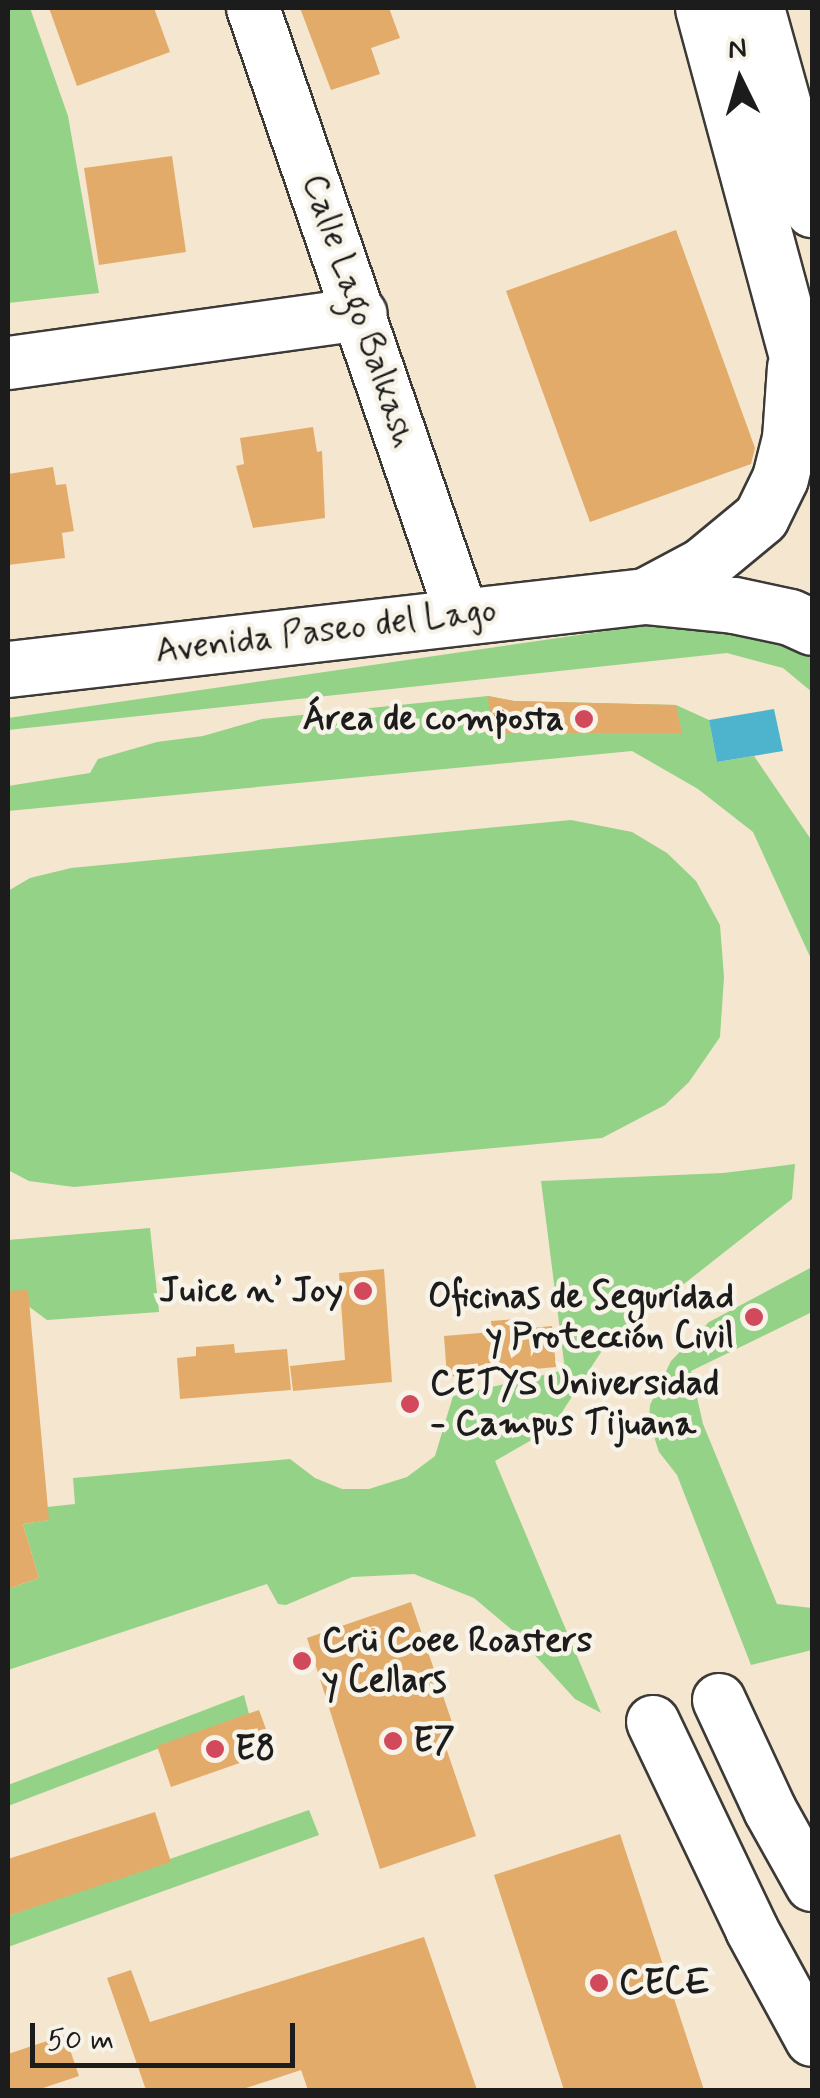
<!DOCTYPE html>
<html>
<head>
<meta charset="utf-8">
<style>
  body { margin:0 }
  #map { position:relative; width:820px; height:2098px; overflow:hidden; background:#f4e6cf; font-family:Mynerve,sans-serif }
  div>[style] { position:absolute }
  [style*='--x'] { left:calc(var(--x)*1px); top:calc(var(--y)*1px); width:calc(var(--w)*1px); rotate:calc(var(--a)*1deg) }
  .green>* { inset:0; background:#94d287 }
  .water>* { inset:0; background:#4eb3cd }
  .building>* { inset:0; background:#e3ab69 }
  .roads { filter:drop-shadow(2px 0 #3c3a37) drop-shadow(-2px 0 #3c3a37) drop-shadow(0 2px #3c3a37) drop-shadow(0 -2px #3c3a37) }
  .minor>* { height:52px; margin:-26px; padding:0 26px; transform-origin:26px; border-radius:26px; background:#fff }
  .major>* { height:55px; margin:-27.5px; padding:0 27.5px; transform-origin:27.5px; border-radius:27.5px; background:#fff }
  .dots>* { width:28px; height:28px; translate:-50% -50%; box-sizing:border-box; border:5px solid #f7f3e8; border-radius:50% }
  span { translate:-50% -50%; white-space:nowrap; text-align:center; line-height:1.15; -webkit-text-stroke:9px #f7f3e8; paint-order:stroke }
  .street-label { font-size:35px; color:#1c1c1c }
  .poi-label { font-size:35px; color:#1c1c1c; font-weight:700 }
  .right { translate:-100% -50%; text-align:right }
  .left { translate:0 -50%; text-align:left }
  .frame { position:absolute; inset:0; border:10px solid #1c1c1c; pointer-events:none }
  .north { position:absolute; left:690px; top:30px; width:100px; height:100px; -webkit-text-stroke:8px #f7f3e8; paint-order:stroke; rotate:355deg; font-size:28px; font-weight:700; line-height:40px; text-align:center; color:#1c1c1c }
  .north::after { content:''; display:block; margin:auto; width:35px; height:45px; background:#1c1c1c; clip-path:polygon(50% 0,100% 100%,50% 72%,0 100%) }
  .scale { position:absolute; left:30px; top:2023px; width:265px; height:45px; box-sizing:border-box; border:5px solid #1c1c1c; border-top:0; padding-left:12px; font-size:30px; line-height:35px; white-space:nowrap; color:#1c1c1c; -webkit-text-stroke:8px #f7f3e8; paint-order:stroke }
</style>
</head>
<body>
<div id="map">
  <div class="green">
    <div style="clip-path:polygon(8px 8px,30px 8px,68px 116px,99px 293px,8px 303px)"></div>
    <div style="clip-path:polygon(696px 618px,812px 639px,812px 692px,783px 668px,727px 653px,8px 730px,8px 718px)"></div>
    <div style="clip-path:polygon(488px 696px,514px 701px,676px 705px,709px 720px,717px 762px,754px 756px,812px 841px,812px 961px,753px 832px,698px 789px,632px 751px,8px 811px,8px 786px,90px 773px,98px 759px,157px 742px,203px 736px,262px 719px)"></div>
    <div style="clip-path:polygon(571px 820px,632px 832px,667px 853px,696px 881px,720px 925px,724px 977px,720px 1037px,689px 1082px,665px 1105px,602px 1138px,74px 1187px,29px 1181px,8px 1170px,8px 891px,30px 878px,71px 868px)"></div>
    <div style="clip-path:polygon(795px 1164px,792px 1199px,605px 1346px,551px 1429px,495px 1461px,601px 1713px,575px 1699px,511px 1629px,474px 1598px,414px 1574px,352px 1577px,286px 1605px,278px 1604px,267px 1584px,8px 1670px,8px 1589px,39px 1578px,23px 1524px,48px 1520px,47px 1507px,75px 1504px,73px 1478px,290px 1459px,315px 1478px,342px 1489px,369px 1489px,407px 1477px,435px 1456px,453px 1396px,565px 1370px,541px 1181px,723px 1173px)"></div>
    <div style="clip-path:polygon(150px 1228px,159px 1312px,47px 1320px,8px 1291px,8px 1240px)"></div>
    <div style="clip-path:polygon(812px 1267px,812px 1312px,691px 1371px,703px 1424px,777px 1604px,812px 1608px,812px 1650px,751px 1665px,677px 1475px,659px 1452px,649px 1421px,650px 1405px,671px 1361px,709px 1322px)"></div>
    <div style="clip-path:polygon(244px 1695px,249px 1714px,8px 1806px,8px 1785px)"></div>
    <div style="clip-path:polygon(309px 1810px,319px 1835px,8px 1947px,8px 1916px)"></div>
  </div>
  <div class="water">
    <div style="clip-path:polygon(774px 709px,783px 751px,717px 762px,709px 720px)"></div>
  </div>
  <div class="building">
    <div style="clip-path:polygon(49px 8px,154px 8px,170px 52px,77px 86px)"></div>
    <div style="clip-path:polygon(300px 8px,389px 8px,400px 38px,371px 48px,380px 74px,331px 90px)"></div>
    <div style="clip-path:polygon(172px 156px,186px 252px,99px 265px,84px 168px)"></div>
    <div style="clip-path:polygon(676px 230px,755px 448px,751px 464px,590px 522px,506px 291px)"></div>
    <div style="clip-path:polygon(313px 427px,317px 452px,322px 451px,325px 518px,253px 528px,236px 466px,244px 464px,240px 438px)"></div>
    <div style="clip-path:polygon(53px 467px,56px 485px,66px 484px,74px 531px,62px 533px,65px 558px,8px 565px,8px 474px)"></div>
    <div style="clip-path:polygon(488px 696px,514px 701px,676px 705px,682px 733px,491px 733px)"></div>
    <div style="clip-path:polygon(384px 1269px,392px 1382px,293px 1391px,290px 1366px,345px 1360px,339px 1273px)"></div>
    <div style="clip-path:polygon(28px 1290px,49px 1520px,23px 1524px,39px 1578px,8px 1589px,8px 1291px)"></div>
    <div style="clip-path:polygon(530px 1318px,531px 1328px,552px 1326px,556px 1367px,447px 1377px,444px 1336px,492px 1332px,491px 1321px)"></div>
    <div style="clip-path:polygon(234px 1344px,235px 1353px,287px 1349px,291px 1390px,180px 1399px,177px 1358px,196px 1356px,196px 1347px)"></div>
    <div style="clip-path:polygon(411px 1602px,454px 1728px,441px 1733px,476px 1836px,380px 1869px,307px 1638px)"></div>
    <div style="clip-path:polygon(259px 1710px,274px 1751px,171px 1787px,157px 1746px)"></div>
    <div style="clip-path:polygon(155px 1812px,171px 1862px,8px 1916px,8px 1859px)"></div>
    <div style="clip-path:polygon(620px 1834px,704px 2090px,564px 2090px,494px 1875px)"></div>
    <div style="clip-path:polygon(424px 1937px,477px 2090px,308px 2090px,301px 2070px,240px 2090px,146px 2090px,107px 1978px,131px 1970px,150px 2022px)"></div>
    <div style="clip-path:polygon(65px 2035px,79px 2076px,37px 2090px,8px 2090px,8px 2054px)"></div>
  </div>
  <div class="roads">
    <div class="minor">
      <div style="--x:253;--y:8;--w:642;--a:71"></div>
      <div style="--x:8;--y:363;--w:356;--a:-7.9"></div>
      <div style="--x:719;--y:1700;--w:121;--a:65.1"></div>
      <div style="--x:770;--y:1810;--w:86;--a:60.8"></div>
      <div style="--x:653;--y:1722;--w:230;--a:64.5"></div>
      <div style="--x:752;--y:1930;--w:125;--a:61.4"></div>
    </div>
    <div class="major">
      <div style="--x:703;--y:8;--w:417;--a:74.9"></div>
      <div style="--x:756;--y:8;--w:209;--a:74.4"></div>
      <div style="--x:645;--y:596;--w:66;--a:-28.1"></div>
      <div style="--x:703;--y:565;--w:75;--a:-39.6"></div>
      <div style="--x:761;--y:517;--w:43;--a:-64"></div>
      <div style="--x:780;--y:478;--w:41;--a:-76"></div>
      <div style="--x:790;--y:438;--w:71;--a:-86"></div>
      <div style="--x:8;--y:669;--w:641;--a:-6.54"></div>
      <div style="--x:645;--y:596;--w:89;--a:5.8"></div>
      <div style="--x:734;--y:605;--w:57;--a:12.1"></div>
      <div style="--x:790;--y:617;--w:24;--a:24"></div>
    </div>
  </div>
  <div class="dots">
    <div style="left:584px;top:719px;background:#d1495b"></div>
    <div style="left:363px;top:1291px;background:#d1495b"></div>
    <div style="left:754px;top:1317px;background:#d1495b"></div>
    <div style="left:410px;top:1404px;background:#d1495b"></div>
    <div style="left:302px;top:1661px;background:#d1495b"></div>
    <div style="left:393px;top:1741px;background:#d1495b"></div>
    <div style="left:215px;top:1749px;background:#d1495b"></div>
    <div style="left:599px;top:1983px;background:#d1495b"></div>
  </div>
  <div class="street-label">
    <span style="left:359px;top:311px;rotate:71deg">Calle Lago Balkash</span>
    <span style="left:326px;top:631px;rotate:-7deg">Avenida Paseo del Lago</span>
  </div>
  <div class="poi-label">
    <span class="right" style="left:564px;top:719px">Área de composta</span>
    <span class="right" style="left:343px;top:1291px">Juice n’ Joy</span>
    <span class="right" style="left:734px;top:1317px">Oficinas de Seguridad<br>y Protección Civil</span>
    <span class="left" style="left:430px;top:1404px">CETYS Universidad<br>- Campus Tijuana</span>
    <span class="left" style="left:322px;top:1661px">Crü Coee Roasters<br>y Cellars</span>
    <span class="left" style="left:413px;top:1741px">E7</span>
    <span class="left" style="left:235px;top:1749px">E8</span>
    <span class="left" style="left:619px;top:1983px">CECE</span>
  </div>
  <div class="frame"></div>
  <div class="north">N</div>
  <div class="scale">50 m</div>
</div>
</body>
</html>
